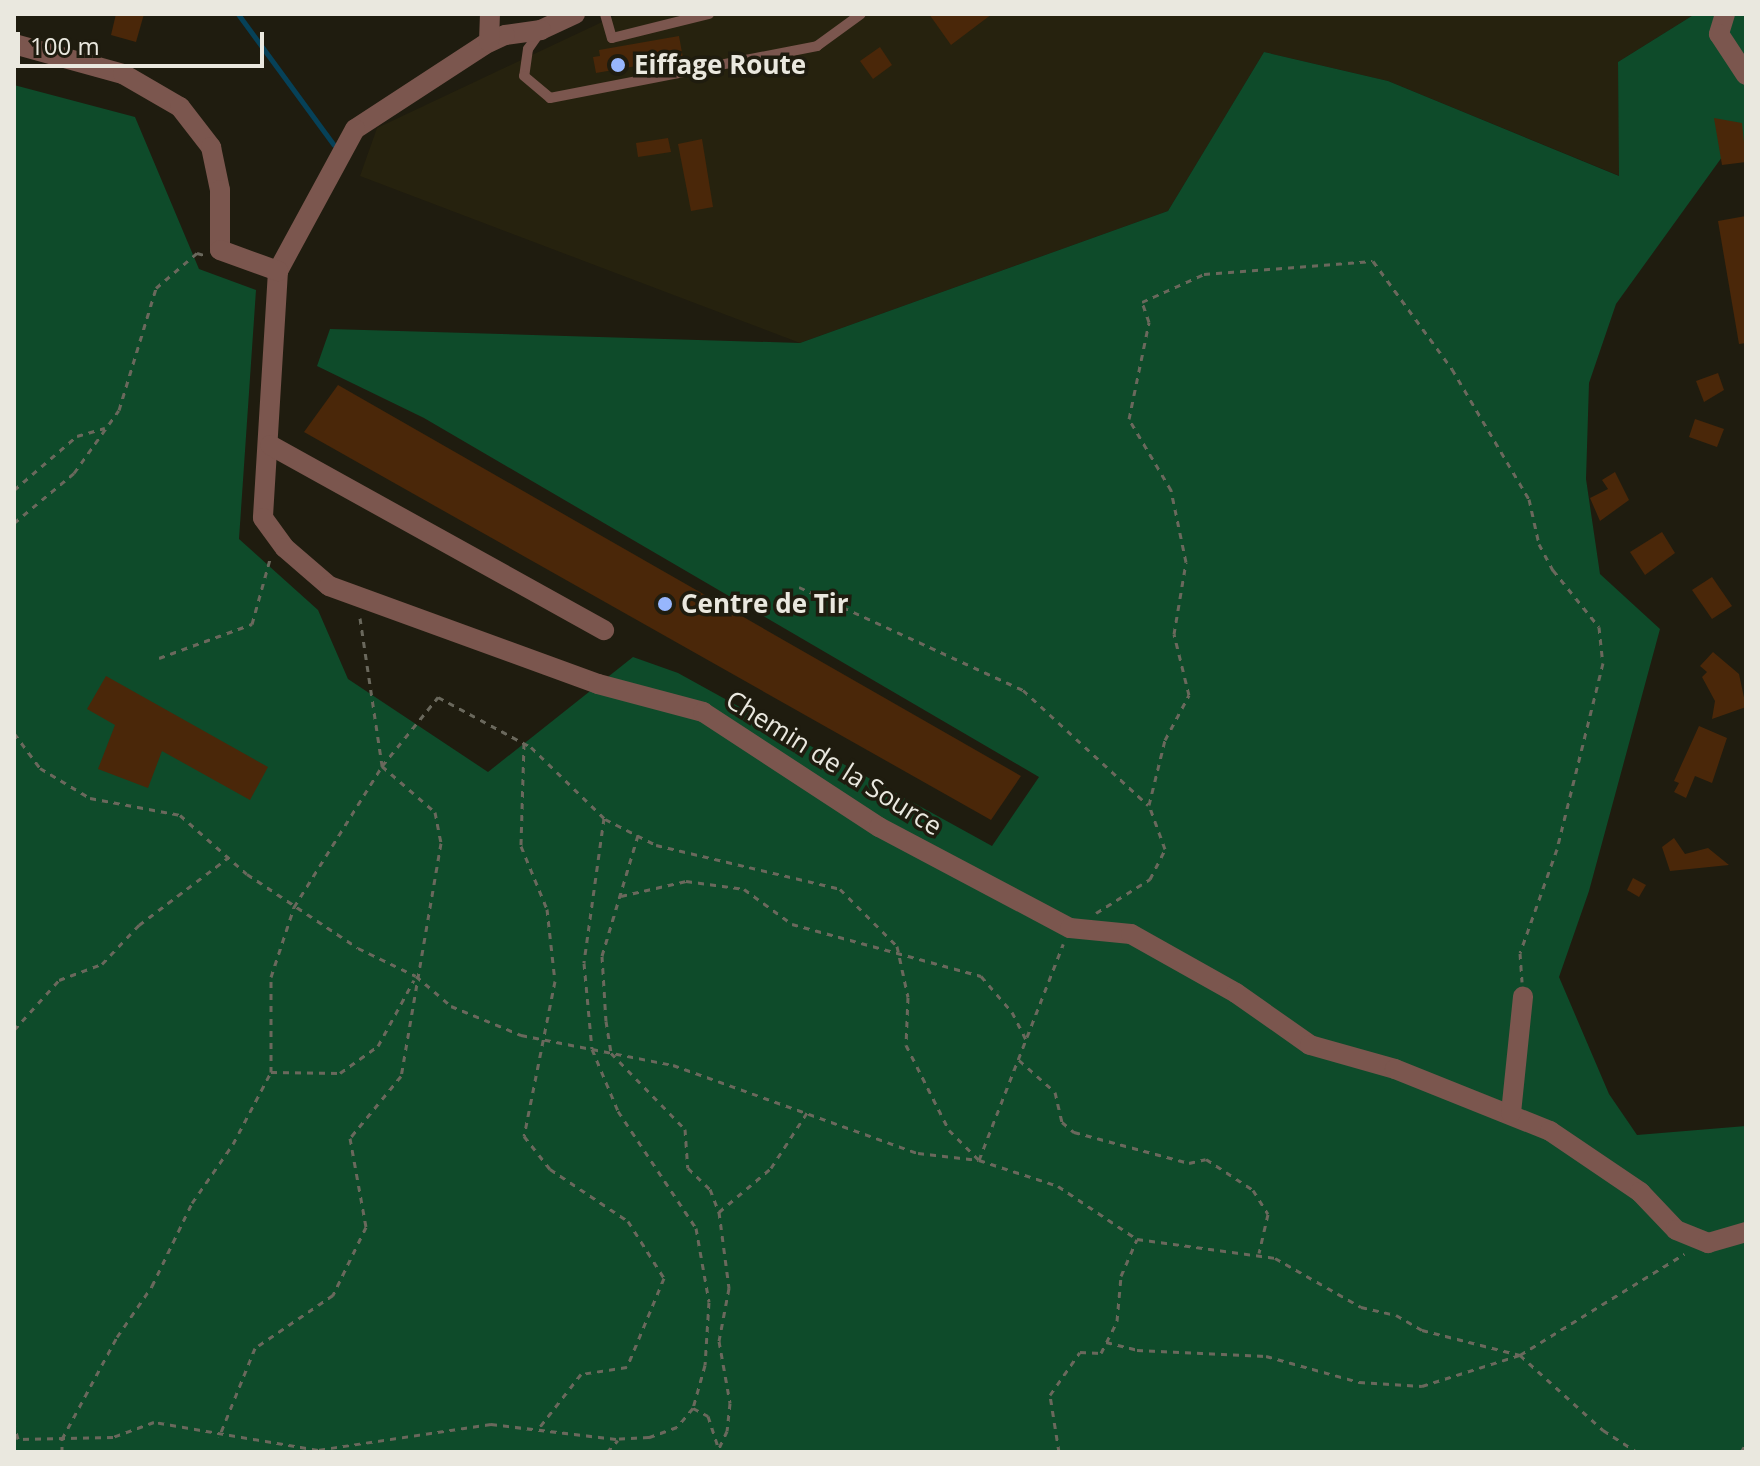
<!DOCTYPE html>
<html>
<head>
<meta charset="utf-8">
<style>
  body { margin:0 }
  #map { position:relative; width:1760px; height:1466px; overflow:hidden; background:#1f1c0f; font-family:"Open Sans",sans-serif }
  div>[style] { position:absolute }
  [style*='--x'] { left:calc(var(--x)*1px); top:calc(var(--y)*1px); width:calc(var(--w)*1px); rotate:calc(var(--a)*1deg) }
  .built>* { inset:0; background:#26220e }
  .green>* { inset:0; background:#0e4b2a }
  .stream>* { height:5px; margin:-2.5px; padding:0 2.5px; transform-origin:2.5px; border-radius:2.5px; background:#064158 }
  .building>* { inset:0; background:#4a2709 }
  .path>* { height:3px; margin-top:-1.5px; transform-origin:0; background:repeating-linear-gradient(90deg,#6a685c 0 6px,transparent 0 12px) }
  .service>* { height:10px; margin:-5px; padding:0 5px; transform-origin:5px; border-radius:5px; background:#7b564e }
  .minor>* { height:20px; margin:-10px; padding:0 10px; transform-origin:10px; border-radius:10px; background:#7b564e }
  .dots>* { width:22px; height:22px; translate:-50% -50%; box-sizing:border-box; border:4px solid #1f1c0f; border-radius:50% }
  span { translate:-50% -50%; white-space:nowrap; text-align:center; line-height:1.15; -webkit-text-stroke:7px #1f1c0f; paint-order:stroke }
  .poi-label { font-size:26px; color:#eae8df; font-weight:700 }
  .left { translate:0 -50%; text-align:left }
  .street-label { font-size:26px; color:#eae8df }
  .frame { position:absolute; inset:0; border:16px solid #eae8df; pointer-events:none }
  .scale { position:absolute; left:16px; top:32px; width:248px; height:36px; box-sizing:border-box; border:4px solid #eae8df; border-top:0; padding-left:10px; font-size:24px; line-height:28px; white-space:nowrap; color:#eae8df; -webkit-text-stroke:6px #1f1c0f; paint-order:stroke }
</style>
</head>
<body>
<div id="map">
  <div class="built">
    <div style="clip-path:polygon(619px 14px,1695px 14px,1618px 62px,1620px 176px,1388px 81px,1264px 52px,1168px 211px,800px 343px,360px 176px,377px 128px)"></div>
  </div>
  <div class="green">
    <div style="clip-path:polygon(1695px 14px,1746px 14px,1746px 142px,1730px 146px,1616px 304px,1589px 383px,1586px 479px,1600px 574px,1660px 629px,1589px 891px,1559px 977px,1609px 1094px,1637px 1135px,1746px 1126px,1746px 1452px,14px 1452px,14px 85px,135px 117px,199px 269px,256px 290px,239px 539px,318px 610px,348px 679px,488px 772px,633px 657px,678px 673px,992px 846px,1039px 777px,424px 418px,317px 366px,330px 329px,800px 343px,1168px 211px,1264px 52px,1388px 81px,1619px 176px,1618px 62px)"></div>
  </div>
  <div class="stream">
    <div style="--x:238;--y:14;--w:162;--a:53.8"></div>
  </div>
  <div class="building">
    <div style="clip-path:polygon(116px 14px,144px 14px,136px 42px,111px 35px)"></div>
    <div style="clip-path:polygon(929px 14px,992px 14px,951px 45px)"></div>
    <div style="clip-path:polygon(679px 36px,683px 58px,596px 73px,593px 57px,600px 56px,599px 50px)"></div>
    <div style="clip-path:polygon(880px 47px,892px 65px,873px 79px,860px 61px)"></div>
    <div style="clip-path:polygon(1714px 118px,1742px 123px,1746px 162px,1722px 165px)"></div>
    <div style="clip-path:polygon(668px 138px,671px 152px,638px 157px,636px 143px)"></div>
    <div style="clip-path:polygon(702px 139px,713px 207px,691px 211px,678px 144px)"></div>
    <div style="clip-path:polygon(1746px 216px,1746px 343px,1739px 344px,1718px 221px)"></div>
    <div style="clip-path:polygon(1718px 373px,1724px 390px,1704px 402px,1696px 381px)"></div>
    <div style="clip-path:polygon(338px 385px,1021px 776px,991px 820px,304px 432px)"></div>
    <div style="clip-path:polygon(1695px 419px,1724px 429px,1717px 447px,1689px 437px)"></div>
    <div style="clip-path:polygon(1615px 472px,1629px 500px,1600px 521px,1590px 498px,1608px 489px,1602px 480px)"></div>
    <div style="clip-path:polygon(1662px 532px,1675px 553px,1645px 575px,1630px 552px)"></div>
    <div style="clip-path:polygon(1712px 577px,1732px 606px,1712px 619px,1692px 590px)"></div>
    <div style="clip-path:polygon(1713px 652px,1739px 674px,1746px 707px,1712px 719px,1715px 701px,1702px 677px,1707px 672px,1700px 666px)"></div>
    <div style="clip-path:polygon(106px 676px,268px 767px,250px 800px,162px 751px,148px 788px,98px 769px,115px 725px,87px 709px)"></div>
    <div style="clip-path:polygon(1699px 726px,1727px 738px,1712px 783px,1695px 776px,1686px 798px,1674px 792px,1679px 783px,1674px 781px)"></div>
    <div style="clip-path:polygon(1674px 838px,1685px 854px,1708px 848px,1729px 865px,1670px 871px,1662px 847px)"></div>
    <div style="clip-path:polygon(1633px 878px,1646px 885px,1639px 897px,1627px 890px)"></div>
  </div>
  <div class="path">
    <div style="--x:14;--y:490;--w:83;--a:-40.6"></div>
    <div style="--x:77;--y:436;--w:29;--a:-16"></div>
    <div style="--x:14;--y:523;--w:78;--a:-39.8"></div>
    <div style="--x:74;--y:473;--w:77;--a:-54.5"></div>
    <div style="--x:119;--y:410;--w:127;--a:-73.1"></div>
    <div style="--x:156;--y:288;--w:54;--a:-40.5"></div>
    <div style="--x:197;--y:253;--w:7;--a:16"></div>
    <div style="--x:799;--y:587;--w:247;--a:24.7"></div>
    <div style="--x:1023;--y:690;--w:170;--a:42.6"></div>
    <div style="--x:360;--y:618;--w:150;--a:81.5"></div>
    <div style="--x:382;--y:766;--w:89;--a:-50.9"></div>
    <div style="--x:438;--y:697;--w:106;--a:28.3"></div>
    <div style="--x:531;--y:747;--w:102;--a:44.2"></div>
    <div style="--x:604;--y:818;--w:146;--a:97.9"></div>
    <div style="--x:584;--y:963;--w:86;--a:84.7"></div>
    <div style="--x:592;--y:1049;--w:83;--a:11.2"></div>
    <div style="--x:673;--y:1065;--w:260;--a:19.8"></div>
    <div style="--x:918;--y:1153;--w:61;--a:6.5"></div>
    <div style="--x:979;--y:1160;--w:83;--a:18.2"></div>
    <div style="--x:1058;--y:1186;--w:95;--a:33.9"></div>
    <div style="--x:1137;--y:1239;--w:139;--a:7.8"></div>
    <div style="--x:1275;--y:1258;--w:99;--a:29.7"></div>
    <div style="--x:1361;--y:1307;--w:36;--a:13"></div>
    <div style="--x:1396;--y:1315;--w:30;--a:30"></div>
    <div style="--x:1422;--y:1330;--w:101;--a:14.3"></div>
    <div style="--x:1520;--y:1355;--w:112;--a:42.1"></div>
    <div style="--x:1603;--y:1430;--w:40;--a:32.9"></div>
    <div style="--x:159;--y:658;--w:99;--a:-20.1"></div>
    <div style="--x:252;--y:624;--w:67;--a:-74.5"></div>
    <div style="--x:14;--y:733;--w:44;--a:53.4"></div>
    <div style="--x:40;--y:768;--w:58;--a:31"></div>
    <div style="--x:90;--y:798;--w:92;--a:10.7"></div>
    <div style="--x:180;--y:815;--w:89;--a:41.4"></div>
    <div style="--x:247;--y:874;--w:133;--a:33.7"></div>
    <div style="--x:358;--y:948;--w:64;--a:25.8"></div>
    <div style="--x:416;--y:976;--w:46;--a:40.6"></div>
    <div style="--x:451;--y:1006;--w:76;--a:22.5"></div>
    <div style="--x:521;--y:1035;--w:72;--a:11.2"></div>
    <div style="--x:592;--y:1049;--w:67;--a:67.2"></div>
    <div style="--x:618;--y:1111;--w:141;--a:56.3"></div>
    <div style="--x:696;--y:1228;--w:75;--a:80"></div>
    <div style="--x:709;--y:1302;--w:63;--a:93.6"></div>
    <div style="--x:705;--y:1365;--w:45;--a:105.6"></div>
    <div style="--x:693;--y:1408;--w:25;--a:130"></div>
    <div style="--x:677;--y:1427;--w:30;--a:160"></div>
    <div style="--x:649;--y:1437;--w:33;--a:177"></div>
    <div style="--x:616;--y:1439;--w:126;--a:-173.2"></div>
    <div style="--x:491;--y:1424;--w:175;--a:171.5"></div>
    <div style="--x:318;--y:1450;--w:166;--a:-170.3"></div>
    <div style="--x:154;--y:1422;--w:44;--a:159.9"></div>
    <div style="--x:113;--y:1437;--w:95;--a:178.8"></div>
    <div style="--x:18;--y:1439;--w:16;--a:-105"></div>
    <div style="--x:524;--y:743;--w:103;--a:91.7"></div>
    <div style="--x:521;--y:846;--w:68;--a:67.6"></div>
    <div style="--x:547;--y:909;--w:72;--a:83.7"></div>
    <div style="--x:555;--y:981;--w:158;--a:101.3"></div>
    <div style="--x:524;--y:1136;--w:42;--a:51.8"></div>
    <div style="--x:550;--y:1169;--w:94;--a:33.7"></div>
    <div style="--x:628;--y:1221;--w:67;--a:57.7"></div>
    <div style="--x:664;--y:1278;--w:96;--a:112.6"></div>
    <div style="--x:627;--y:1367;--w:47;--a:171.3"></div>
    <div style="--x:581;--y:1374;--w:68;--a:127.9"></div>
    <div style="--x:605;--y:819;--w:57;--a:27"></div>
    <div style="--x:656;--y:845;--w:189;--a:13.4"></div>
    <div style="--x:840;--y:889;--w:81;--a:45"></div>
    <div style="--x:897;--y:946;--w:52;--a:77.8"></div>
    <div style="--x:908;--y:997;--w:48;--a:92.4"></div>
    <div style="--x:906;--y:1045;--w:95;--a:63.2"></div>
    <div style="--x:949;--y:1130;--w:42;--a:45"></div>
    <div style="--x:638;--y:835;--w:126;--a:106.6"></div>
    <div style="--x:602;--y:956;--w:65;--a:86.5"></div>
    <div style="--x:606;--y:1021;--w:32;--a:81"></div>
    <div style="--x:611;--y:1053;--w:106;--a:45.8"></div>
    <div style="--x:685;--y:1129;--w:39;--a:86"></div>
    <div style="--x:688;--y:1168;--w:30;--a:44"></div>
    <div style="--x:710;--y:1189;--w:25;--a:69"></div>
    <div style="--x:719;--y:1212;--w:77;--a:82.5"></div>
    <div style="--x:729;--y:1288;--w:54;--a:100.7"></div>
    <div style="--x:719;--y:1341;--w:63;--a:79.9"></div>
    <div style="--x:730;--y:1403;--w:28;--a:96"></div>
    <div style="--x:727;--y:1431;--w:23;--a:115"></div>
    <div style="--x:621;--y:896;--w:67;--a:-13"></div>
    <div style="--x:686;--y:881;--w:59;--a:7.9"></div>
    <div style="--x:744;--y:889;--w:59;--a:36.1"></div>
    <div style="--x:792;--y:924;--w:196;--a:15.4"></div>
    <div style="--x:981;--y:976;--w:48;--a:49.3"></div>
    <div style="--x:1012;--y:1012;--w:30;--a:63"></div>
    <div style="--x:1096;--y:913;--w:64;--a:-32.2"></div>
    <div style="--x:1150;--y:879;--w:34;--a:-63"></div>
    <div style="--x:1165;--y:849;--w:47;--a:-110"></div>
    <div style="--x:1149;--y:805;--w:67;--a:-76.2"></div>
    <div style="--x:1165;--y:740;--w:51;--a:-61.9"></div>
    <div style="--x:1189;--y:695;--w:63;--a:-103.8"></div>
    <div style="--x:1174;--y:634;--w:73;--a:-80.5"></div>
    <div style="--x:1186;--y:562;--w:74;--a:-101.8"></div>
    <div style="--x:1171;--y:490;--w:82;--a:-120.6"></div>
    <div style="--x:1129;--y:419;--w:99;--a:-78.3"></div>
    <div style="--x:1149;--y:322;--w:21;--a:-109"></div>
    <div style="--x:1142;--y:302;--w:68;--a:-24.3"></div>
    <div style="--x:1204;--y:274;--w:169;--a:-4.4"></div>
    <div style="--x:1373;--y:261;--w:134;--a:53.8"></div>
    <div style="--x:1452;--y:369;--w:151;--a:59.4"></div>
    <div style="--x:1529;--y:499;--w:46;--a:77.5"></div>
    <div style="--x:1539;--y:544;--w:30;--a:62"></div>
    <div style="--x:1553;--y:570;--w:73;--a:51.1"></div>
    <div style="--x:1599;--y:627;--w:36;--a:84"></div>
    <div style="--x:1603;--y:663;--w:192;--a:103.9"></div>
    <div style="--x:1557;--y:849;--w:110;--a:109.6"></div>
    <div style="--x:1520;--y:953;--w:29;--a:86"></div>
    <div style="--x:14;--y:1030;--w:67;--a:-48"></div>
    <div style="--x:59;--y:980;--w:46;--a:-20.4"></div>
    <div style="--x:102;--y:964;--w:54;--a:-46.5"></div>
    <div style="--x:139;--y:925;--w:113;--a:-37.1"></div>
    <div style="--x:1019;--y:1060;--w:48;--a:41.6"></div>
    <div style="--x:1055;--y:1092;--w:31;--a:77"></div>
    <div style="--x:1062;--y:1122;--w:16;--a:40"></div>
    <div style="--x:1074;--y:1132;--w:119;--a:15.1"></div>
    <div style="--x:1189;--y:1163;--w:17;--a:-13"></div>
    <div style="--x:1206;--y:1159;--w:56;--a:33.4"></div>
    <div style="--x:1253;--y:1190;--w:28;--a:58"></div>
    <div style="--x:1268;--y:1214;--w:40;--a:103"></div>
    <div style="--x:271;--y:1072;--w:69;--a:0.8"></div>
    <div style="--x:340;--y:1073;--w:47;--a:-35.4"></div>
    <div style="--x:378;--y:1046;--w:75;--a:-61.4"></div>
    <div style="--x:979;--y:1160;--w:232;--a:-68.7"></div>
    <div style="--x:719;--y:1212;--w:68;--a:-40.2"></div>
    <div style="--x:771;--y:1168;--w:68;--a:-57"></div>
    <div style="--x:1106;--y:1342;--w:32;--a:14"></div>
    <div style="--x:1137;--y:1350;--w:129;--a:2.7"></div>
    <div style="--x:1266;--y:1356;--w:97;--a:15.6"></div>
    <div style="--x:1359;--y:1382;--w:63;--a:3.6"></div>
    <div style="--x:1422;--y:1386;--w:103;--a:-17.6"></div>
    <div style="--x:1520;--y:1355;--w:193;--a:-31.6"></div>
    <div style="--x:693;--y:1408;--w:17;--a:28"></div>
    <div style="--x:708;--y:1416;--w:38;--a:72"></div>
    <div style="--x:62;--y:1452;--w:13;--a:-90"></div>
    <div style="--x:62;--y:1439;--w:116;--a:-61.7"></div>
    <div style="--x:117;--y:1337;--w:62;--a:-55.5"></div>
    <div style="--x:152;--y:1286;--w:92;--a:-64.3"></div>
    <div style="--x:192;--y:1203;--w:72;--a:-55.2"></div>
    <div style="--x:233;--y:1144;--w:81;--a:-62.2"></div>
    <div style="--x:271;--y:1072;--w:95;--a:-90"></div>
    <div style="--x:271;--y:977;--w:74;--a:-71.8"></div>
    <div style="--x:294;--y:907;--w:166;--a:-58"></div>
    <div style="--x:382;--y:766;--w:70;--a:41"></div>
    <div style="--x:435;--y:812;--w:32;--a:79"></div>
    <div style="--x:441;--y:843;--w:236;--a:99.7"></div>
    <div style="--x:401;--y:1076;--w:80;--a:129.4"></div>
    <div style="--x:350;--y:1138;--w:90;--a:79.8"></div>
    <div style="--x:366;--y:1227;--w:76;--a:115.9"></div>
    <div style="--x:333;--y:1295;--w:94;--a:145.8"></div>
    <div style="--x:255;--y:1348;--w:96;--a:112"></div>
    <div style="--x:607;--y:1452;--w:16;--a:-47"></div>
    <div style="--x:1059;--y:1452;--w:58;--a:-99"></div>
    <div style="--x:1050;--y:1395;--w:52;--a:-55.1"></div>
    <div style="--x:1080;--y:1352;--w:21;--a:3"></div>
    <div style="--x:1101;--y:1353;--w:36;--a:-63"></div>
    <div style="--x:1117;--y:1321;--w:45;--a:-84.9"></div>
    <div style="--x:1121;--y:1276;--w:40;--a:-66.6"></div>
    <div style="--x:1741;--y:1452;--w:9;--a:-58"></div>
  </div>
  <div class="service">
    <div style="--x:605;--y:14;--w:25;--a:74"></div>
    <div style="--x:612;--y:38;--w:100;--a:-13.9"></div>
    <div style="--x:540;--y:32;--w:21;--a:125"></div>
    <div style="--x:528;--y:49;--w:27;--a:98"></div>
    <div style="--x:524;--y:76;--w:34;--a:40"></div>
    <div style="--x:550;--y:98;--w:272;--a:-11"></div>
    <div style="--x:817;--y:46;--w:54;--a:-36"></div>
  </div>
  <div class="minor">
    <div style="--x:575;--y:14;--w:38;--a:155"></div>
    <div style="--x:541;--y:30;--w:36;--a:172"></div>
    <div style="--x:505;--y:35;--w:23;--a:155"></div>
    <div style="--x:484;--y:45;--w:154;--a:146.9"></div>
    <div style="--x:355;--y:129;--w:162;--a:118.5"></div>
    <div style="--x:278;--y:271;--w:247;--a:93.5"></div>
    <div style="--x:263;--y:518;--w:37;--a:54"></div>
    <div style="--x:285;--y:548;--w:58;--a:40.8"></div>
    <div style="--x:329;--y:586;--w:286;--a:20"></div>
    <div style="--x:598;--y:684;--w:109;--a:14.9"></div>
    <div style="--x:703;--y:712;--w:210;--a:33.2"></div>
    <div style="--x:879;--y:827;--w:216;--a:27.9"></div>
    <div style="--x:1070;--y:928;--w:61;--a:5.6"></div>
    <div style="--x:1131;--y:934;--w:120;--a:29.3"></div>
    <div style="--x:1236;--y:993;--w:90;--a:35.1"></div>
    <div style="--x:1310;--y:1045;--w:88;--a:15.8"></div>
    <div style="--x:1395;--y:1069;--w:167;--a:21.8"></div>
    <div style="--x:1550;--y:1131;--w:109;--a:34.1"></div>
    <div style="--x:1640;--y:1192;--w:52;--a:46.5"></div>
    <div style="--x:1676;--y:1230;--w:35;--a:22"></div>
    <div style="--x:1708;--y:1243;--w:40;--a:-16"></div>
    <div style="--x:1725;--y:14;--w:21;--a:107"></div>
    <div style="--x:1719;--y:34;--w:49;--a:56.6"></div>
    <div style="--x:489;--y:42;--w:28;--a:-88"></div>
    <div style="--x:14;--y:44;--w:113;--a:15.4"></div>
    <div style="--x:123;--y:74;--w:66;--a:30.1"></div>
    <div style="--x:180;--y:107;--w:51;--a:52.2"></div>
    <div style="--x:211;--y:147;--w:44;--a:78.2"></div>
    <div style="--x:220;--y:190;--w:60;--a:90"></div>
    <div style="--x:220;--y:250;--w:62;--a:19.9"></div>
    <div style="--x:270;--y:445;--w:382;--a:29"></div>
    <div style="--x:1511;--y:1113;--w:117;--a:-84.1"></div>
  </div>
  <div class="dots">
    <div style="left:618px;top:65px;background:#97b6fd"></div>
    <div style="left:665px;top:604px;background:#97b6fd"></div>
  </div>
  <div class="poi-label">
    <span class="left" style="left:634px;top:65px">Eiffage Route</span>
    <span class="left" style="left:681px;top:604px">Centre de Tir</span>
  </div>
  <div class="street-label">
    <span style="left:834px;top:763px;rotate:32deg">Chemin de la Source</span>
  </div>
  <div class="frame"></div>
  <div class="scale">100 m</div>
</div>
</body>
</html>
